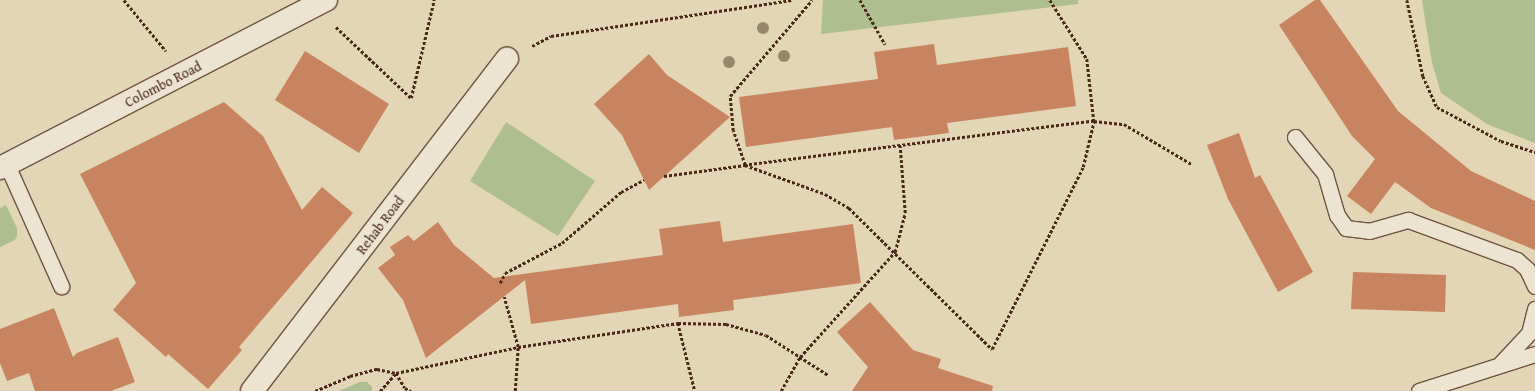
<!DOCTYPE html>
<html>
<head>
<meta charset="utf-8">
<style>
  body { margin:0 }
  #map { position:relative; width:1535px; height:391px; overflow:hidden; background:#e2d6b6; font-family:"Gentium Book Plus",serif }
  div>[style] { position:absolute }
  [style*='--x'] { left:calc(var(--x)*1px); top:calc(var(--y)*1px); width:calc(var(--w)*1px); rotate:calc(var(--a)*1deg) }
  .green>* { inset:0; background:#afbe91 }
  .building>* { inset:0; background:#c88461 }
  .path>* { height:2.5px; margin-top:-1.25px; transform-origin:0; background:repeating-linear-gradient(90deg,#4b2719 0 3px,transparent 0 5px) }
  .roads { filter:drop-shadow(1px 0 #715340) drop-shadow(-1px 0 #715340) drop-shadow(0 1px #715340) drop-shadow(0 -1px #715340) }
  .lane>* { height:15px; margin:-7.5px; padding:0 7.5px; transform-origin:7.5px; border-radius:7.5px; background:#ece4d0 }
  .street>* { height:22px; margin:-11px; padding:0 11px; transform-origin:11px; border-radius:11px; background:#ece4d0 }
  .trees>* { width:12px; height:12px; margin:-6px; border-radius:50%; background:#9a866d }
  span { translate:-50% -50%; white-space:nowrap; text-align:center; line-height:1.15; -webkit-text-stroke:3.5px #ece4d0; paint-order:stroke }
  .street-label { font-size:14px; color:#4b2719 }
</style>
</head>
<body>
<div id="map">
  <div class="green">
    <div style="clip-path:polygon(823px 0,1078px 0,1078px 4px,821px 34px)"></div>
    <div style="clip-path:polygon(1422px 0,1535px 0,1535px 143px,1487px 124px,1441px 93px,1432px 63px)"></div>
    <div style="clip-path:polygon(506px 122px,595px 181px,558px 236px,470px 181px)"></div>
    <div style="clip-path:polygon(6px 205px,17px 228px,17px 236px,15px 240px,0 247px,0 208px)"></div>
    <div style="clip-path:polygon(360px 382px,367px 382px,372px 387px,372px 391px,339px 391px)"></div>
  </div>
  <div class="building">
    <div style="clip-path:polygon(1315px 0,1320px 0,1398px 111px,1471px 171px,1535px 201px,1535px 250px,1431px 208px,1395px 182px,1371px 214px,1347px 196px,1375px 159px,1352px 136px,1279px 25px)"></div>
    <div style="clip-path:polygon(934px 44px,937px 65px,1068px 47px,1076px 106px,947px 123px,949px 133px,894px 140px,892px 127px,746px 147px,739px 97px,878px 79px,874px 52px)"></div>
    <div style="clip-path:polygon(305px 51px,389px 104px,359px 153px,275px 100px)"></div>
    <div style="clip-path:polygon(649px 54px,667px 75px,730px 117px,649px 190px,622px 135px,594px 104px)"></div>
    <div style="clip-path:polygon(224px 102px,263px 136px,302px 210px,322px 187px,353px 213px,239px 347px,242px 350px,208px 389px,168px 354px,166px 357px,113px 310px,136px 283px,80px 174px)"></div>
    <div style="clip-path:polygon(1239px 133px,1255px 178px,1260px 175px,1313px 272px,1278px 292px,1228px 199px,1207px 145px)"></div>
    <div style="clip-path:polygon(720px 221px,723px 242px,853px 224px,861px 283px,733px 300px,734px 310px,679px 317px,678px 304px,531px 324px,525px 280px,426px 358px,403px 300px,378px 268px,395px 255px,390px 247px,408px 235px,414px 241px,438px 222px,454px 245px,494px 278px,663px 255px,659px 229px)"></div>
    <div style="clip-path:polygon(1353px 272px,1446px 275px,1445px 312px,1351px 309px)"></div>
    <div style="clip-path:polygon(870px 302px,913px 350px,941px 359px,938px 368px,993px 386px,992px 391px,852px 391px,868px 367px,837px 332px)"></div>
    <div style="clip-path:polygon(54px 308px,73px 357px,77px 353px,118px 337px,135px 382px,111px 391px,35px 391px,29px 373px,7px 381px,0 363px,0 329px)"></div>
  </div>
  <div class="path">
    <div style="--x:124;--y:0;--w:66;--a:50.5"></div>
    <div style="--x:860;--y:0;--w:51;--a:60.4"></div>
    <div style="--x:1050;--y:0;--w:70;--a:57.9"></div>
    <div style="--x:1087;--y:59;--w:62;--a:83.6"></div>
    <div style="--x:1094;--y:121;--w:30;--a:6"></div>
    <div style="--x:1124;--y:124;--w:80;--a:30.7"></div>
    <div style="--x:1407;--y:0;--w:78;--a:78.1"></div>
    <div style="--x:1423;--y:76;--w:34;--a:66"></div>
    <div style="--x:1437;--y:107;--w:72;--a:28"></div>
    <div style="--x:1501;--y:141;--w:36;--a:18"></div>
    <div style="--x:336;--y:27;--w:103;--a:43.4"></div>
    <div style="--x:532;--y:46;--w:21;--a:-28"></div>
    <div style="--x:551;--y:36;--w:243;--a:-8.5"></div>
    <div style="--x:411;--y:98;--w:101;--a:-76.8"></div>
    <div style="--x:664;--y:176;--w:82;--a:-7.7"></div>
    <div style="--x:745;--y:165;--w:85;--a:19.9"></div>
    <div style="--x:825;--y:194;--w:28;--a:30"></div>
    <div style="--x:849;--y:208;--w:201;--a:44.6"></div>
    <div style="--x:992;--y:349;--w:203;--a:-63.4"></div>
    <div style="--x:1083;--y:167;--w:47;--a:-76.6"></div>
    <div style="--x:1094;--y:121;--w:352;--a:172.8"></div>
    <div style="--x:745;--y:165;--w:36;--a:-109"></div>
    <div style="--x:733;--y:131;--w:35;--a:-95"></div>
    <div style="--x:730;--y:96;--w:126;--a:-49.5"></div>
    <div style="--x:500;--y:283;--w:11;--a:-63"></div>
    <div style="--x:505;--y:273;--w:64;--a:-27.8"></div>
    <div style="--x:562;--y:243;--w:78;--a:-40.8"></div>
    <div style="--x:621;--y:192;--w:26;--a:-28"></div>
    <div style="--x:678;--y:323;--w:70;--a:76"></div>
    <div style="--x:396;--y:373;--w:17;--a:59"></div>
    <div style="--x:405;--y:388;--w:7;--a:27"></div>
    <div style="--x:315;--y:391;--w:38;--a:-23"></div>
    <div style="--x:350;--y:376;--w:28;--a:-15"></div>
    <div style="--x:377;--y:369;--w:19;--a:12"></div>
    <div style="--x:396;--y:373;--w:125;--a:-12"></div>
    <div style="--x:518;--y:347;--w:52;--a:-105.6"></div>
    <div style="--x:380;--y:391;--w:24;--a:-48"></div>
    <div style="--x:515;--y:391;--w:44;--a:-86.1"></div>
    <div style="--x:518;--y:347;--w:162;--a:-8.5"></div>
    <div style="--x:678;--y:323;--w:48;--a:1.2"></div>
    <div style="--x:726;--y:324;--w:41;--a:15.4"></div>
    <div style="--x:766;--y:335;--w:74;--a:32.8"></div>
    <div style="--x:781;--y:391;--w:39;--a:-61"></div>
    <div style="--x:800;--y:357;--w:142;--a:-47.9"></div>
    <div style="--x:895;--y:252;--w:40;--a:-75.6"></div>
    <div style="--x:905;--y:213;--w:67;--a:-94.3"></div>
  </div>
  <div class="roads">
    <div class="lane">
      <div style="--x:1295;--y:137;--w:48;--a:51"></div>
      <div style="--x:1325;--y:174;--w:43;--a:73.7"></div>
      <div style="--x:1337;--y:215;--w:16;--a:55"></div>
      <div style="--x:1346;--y:228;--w:23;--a:7"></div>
      <div style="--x:1369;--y:231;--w:41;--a:-15.8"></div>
      <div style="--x:1408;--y:220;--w:116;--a:20.2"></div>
      <div style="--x:1517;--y:260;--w:13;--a:42"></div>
      <div style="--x:1527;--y:269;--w:19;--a:65"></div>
      <div style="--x:7;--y:165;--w:133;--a:65.9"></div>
      <div style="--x:1500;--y:364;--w:42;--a:-46.9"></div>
      <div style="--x:1529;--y:333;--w:25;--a:-76"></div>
      <div style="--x:1419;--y:391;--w:122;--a:-17.7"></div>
    </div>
    <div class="street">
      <div style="--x:0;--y:168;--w:367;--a:-27.3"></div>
      <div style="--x:252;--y:391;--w:419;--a:-52.5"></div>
    </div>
  </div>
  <div class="trees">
    <div style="left:763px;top:28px"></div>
    <div style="left:784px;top:56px"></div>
    <div style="left:729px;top:62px"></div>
  </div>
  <div class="street-label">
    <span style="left:163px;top:84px;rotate:-27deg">Colombo Road</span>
    <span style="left:380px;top:225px;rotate:-53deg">Rehab Road</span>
  </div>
</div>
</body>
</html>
